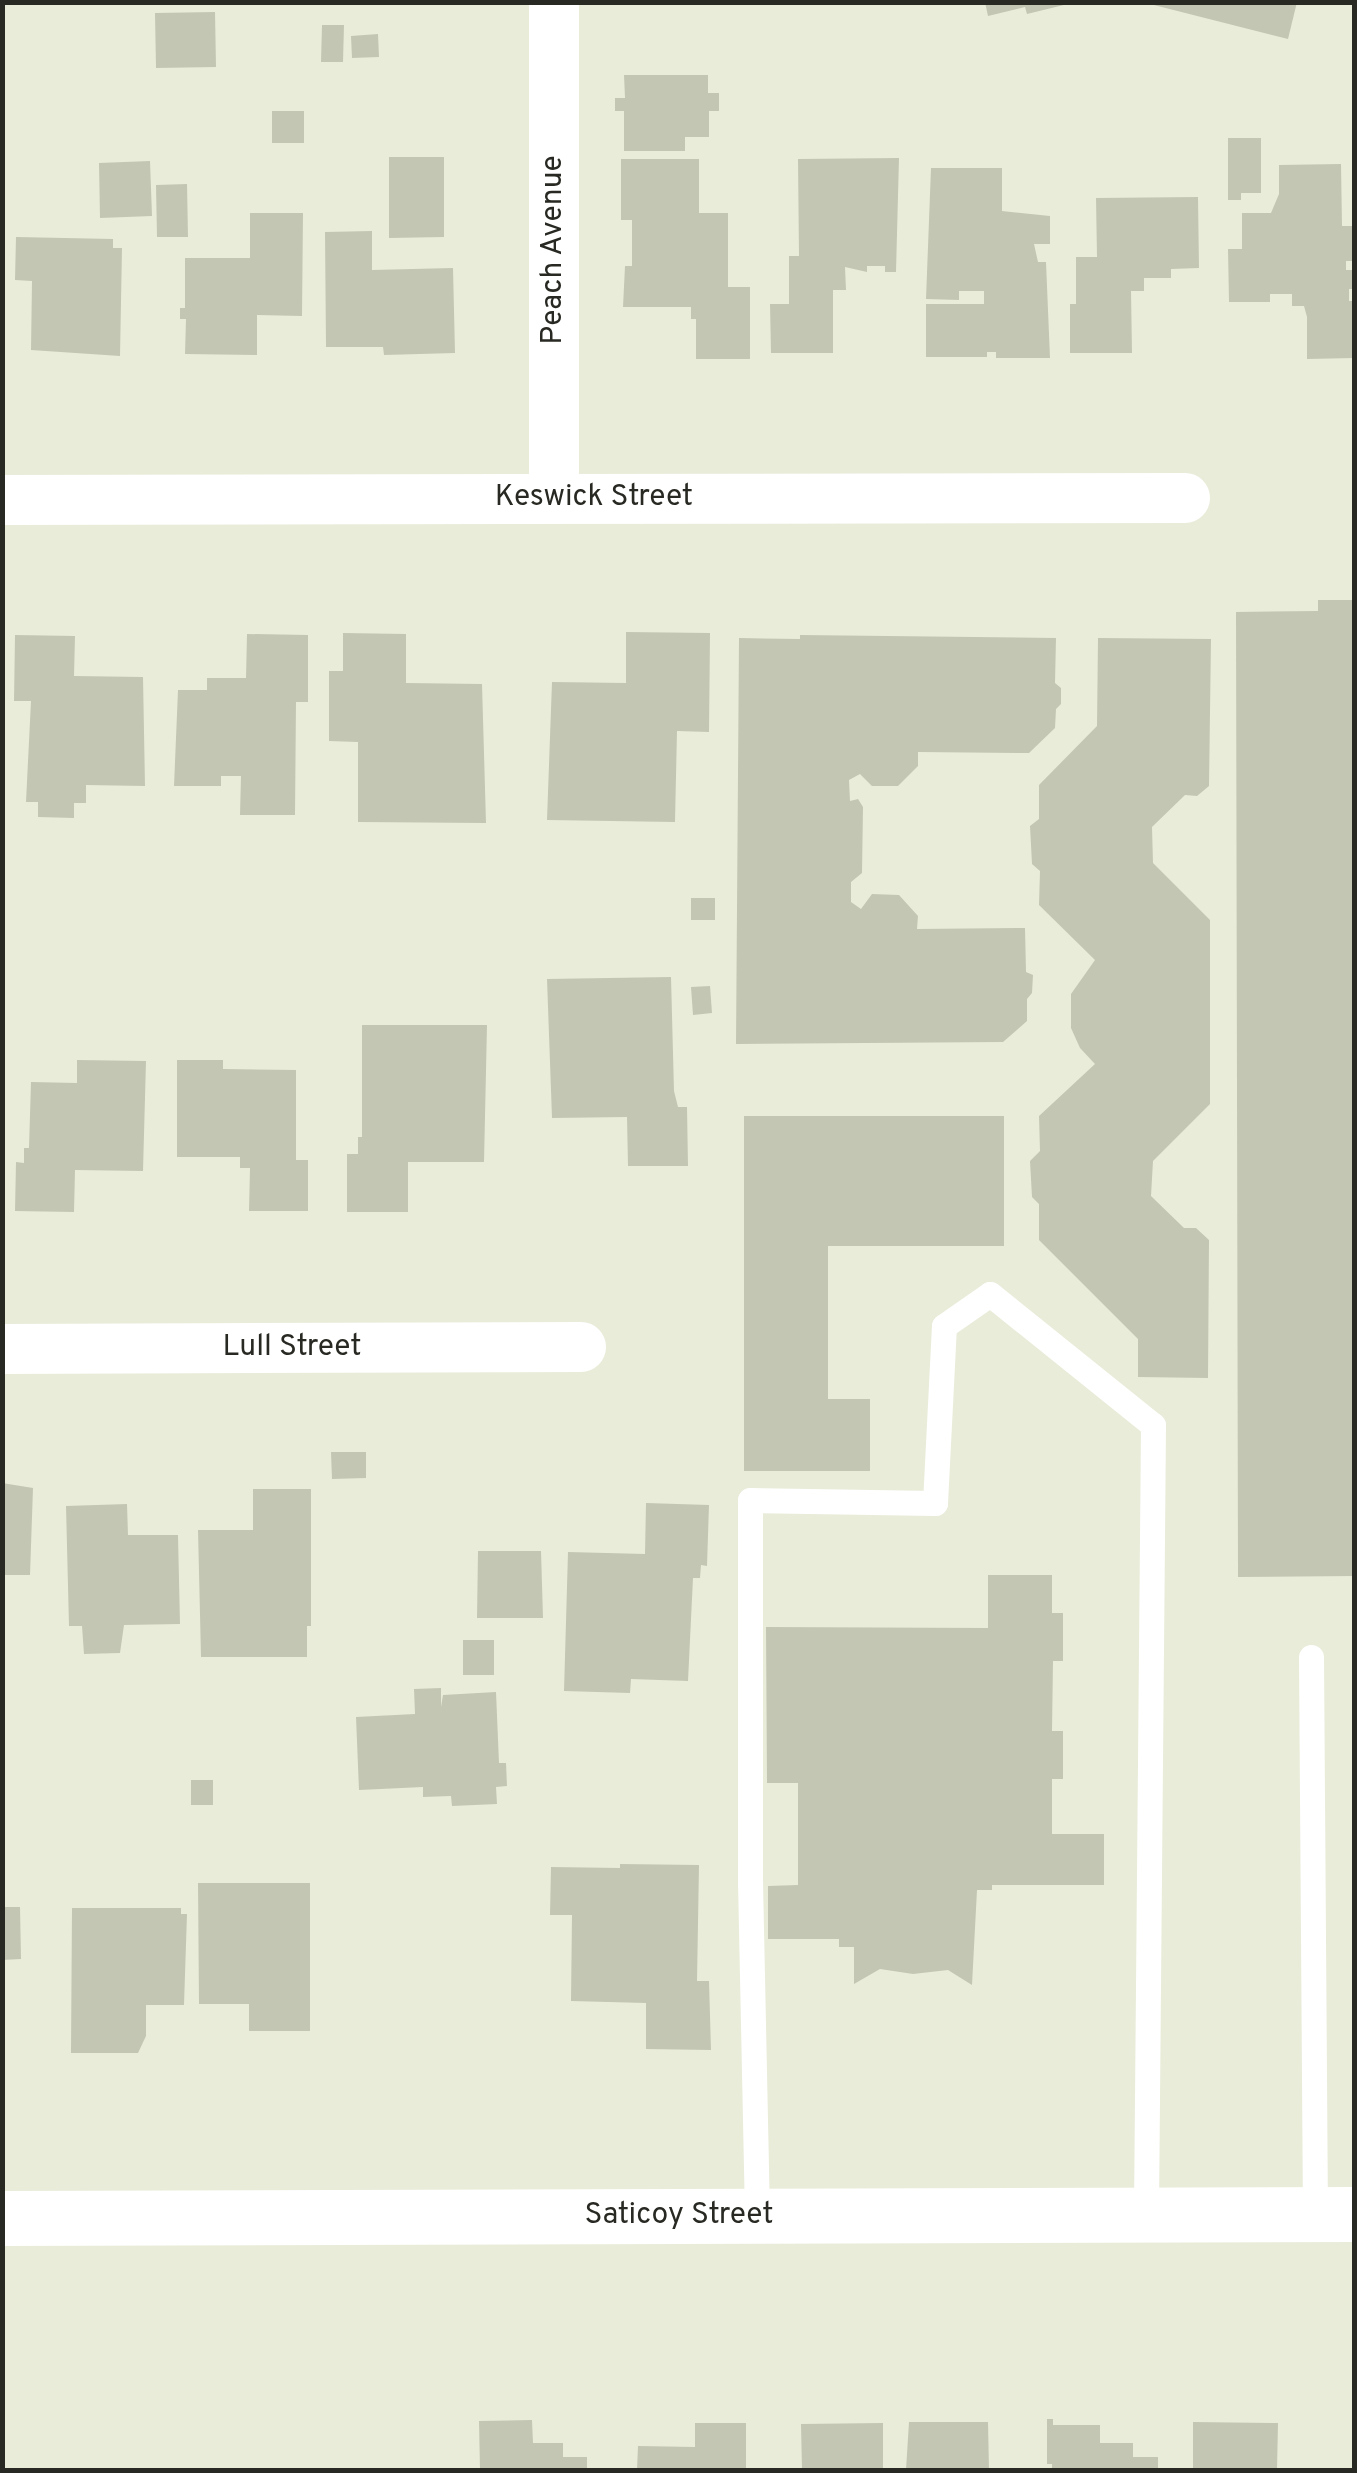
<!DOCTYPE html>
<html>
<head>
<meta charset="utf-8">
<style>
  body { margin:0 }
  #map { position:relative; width:1357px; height:2473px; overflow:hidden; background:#e9ecd9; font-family:Overpass,sans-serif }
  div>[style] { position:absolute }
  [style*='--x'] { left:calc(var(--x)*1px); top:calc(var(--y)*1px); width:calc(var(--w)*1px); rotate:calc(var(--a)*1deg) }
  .building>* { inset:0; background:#c3c6b3 }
  .lane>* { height:25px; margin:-12.5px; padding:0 12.5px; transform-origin:12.5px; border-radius:12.5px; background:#fff }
  .street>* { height:50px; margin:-25px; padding:0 25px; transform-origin:25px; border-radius:25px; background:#fff }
  .secondary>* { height:55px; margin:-27.5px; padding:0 27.5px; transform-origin:27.5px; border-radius:27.5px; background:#fff }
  span { translate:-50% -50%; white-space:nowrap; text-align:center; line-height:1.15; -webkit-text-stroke:9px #fff; paint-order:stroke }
  .street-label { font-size:30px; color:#282922 }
  .frame { position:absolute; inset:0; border:5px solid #282922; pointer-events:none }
</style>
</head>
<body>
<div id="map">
  <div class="building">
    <div style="clip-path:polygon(985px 2px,1068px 2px,1068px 4px,1027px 14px,1025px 7px,988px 16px)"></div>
    <div style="clip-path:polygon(1142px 2px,1297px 2px,1288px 39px)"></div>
    <div style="clip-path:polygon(215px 12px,216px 67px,156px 68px,155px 13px)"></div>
    <div style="clip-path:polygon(322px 25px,344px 25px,343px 62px,321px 62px)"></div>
    <div style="clip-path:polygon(378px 34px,379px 57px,352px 58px,351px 36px)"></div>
    <div style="clip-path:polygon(624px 75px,708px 75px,708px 93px,719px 93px,719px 111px,709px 111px,709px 137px,685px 137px,685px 151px,624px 151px,624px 111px,615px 111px,615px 98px,625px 98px)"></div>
    <div style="clip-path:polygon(272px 111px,304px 111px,304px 143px,272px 143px)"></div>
    <div style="clip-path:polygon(1228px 138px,1261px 138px,1261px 193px,1241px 193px,1241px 200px,1228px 200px)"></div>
    <div style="clip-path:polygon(389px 157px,444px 157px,444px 237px,389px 238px)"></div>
    <div style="clip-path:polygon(899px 158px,896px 272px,885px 272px,885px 266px,867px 266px,867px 272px,845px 267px,846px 290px,833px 290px,833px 353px,771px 353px,770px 304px,789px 304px,789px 256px,799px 256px,798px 159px)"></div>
    <div style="clip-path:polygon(621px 159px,699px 159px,699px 213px,728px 213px,728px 287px,750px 287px,750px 359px,696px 359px,696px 319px,691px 319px,691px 307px,623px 307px,625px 266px,632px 266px,632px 220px,621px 220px)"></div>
    <div style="clip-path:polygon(150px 161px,152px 216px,100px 218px,99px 163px)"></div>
    <div style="clip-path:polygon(1341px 164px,1342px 226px,1354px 226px,1354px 261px,1346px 261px,1346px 270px,1354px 270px,1354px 289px,1349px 289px,1349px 301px,1354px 301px,1354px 358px,1307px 359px,1307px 317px,1304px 306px,1292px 306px,1292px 294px,1270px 294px,1270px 302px,1229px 302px,1228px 249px,1242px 249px,1242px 213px,1271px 213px,1279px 194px,1279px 165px)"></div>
    <div style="clip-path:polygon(931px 168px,1002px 168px,1002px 211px,1050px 216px,1050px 244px,1034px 244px,1038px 262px,1046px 262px,1050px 358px,996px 358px,996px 352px,987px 352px,987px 357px,926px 357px,926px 304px,984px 304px,984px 291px,959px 291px,959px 300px,926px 299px)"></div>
    <div style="clip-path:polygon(187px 184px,188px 237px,157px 237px,156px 185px)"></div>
    <div style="clip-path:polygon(1198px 197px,1199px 268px,1171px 269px,1171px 278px,1144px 278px,1144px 291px,1131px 291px,1132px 353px,1070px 353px,1070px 304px,1076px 304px,1076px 257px,1097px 257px,1096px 198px)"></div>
    <div style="clip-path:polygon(250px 213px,303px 213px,302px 316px,257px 315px,257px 355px,185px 354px,186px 319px,180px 319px,180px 308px,185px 308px,185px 258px,250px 258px)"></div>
    <div style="clip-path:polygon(372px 231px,372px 270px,453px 268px,455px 353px,384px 355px,383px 347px,326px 347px,325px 232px)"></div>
    <div style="clip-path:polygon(16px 237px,113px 239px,113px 248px,122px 248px,120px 356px,31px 350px,32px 281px,15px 280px)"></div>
    <div style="clip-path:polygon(1318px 600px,1354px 600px,1354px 1576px,1238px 1577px,1236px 612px,1318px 611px)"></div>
    <div style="clip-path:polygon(626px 632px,710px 633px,709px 732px,677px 731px,675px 822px,547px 820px,552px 682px,626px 683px)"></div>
    <div style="clip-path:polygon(343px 633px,406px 634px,406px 683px,482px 684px,486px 823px,358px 822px,358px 742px,329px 741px,329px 671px,343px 671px)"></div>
    <div style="clip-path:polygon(247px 634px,308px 635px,308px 702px,296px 702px,295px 815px,240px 815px,241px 776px,221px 776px,221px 786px,174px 786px,178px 690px,207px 690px,207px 678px,246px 678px)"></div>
    <div style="clip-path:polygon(15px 635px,75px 636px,74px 676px,143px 677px,145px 786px,86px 785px,86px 803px,74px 803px,74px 818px,38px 817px,38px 802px,26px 802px,31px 701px,14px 701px)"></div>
    <div style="clip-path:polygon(800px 635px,1056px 638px,1055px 683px,1061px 688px,1061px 704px,1056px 709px,1055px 728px,1029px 753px,918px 752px,918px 766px,898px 786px,872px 786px,860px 774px,849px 780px,850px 801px,858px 799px,863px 807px,862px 873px,851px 882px,851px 902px,861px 909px,872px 894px,899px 895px,918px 916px,917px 929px,1025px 928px,1026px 972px,1033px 975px,1032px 993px,1027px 999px,1027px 1021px,1003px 1042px,736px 1044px,739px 638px,800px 639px)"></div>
    <div style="clip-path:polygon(1098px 638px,1211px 639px,1209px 786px,1197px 796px,1185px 795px,1152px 827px,1153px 863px,1210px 920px,1210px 1104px,1153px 1161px,1151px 1196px,1184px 1228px,1196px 1228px,1209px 1240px,1208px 1378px,1138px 1377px,1138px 1339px,1039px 1240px,1039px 1204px,1032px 1197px,1030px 1161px,1040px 1151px,1039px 1116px,1095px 1064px,1080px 1048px,1071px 1028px,1071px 994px,1095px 960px,1039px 905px,1040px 871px,1032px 864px,1030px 826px,1039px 819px,1039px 785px,1097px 726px)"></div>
    <div style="clip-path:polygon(691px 898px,715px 898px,715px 920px,691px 920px)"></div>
    <div style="clip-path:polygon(671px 977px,674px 1091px,678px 1107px,687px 1107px,688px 1166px,628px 1166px,627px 1117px,552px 1118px,547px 979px)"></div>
    <div style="clip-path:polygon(710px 986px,712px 1013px,693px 1015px,691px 987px)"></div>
    <div style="clip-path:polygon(362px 1025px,487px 1025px,484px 1162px,408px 1162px,408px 1212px,347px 1212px,347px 1154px,358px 1154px,358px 1137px,362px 1137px)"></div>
    <div style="clip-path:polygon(77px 1060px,146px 1061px,143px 1171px,75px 1170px,74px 1212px,15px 1211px,16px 1162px,24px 1163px,24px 1148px,29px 1148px,31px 1082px,77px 1083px)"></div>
    <div style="clip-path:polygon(177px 1060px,223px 1060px,223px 1069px,296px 1070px,296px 1160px,308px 1160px,308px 1211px,249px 1211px,250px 1168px,240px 1168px,240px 1157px,177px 1157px)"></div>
    <div style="clip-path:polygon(744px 1116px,1004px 1116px,1004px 1246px,828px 1246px,828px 1399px,870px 1399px,870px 1471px,744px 1471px)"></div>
    <div style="clip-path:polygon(331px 1452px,366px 1452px,366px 1478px,332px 1479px)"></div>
    <div style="clip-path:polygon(2px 1483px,33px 1488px,30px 1575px,2px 1575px)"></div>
    <div style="clip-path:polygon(253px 1489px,311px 1489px,311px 1626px,307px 1626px,307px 1657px,201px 1657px,198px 1530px,253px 1530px)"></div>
    <div style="clip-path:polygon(646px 1503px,709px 1505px,707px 1566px,701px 1565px,700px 1578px,693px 1578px,688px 1681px,631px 1679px,630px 1693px,564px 1691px,568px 1552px,645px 1554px)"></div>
    <div style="clip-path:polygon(127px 1504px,128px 1535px,178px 1535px,180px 1624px,124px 1625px,120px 1653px,84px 1654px,82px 1626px,69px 1626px,66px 1506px)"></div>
    <div style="clip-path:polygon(478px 1551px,541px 1551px,543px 1618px,477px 1618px)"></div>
    <div style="clip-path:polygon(988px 1575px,1052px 1575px,1052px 1613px,1063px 1613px,1063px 1661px,1053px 1661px,1052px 1731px,1063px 1731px,1063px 1779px,1052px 1779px,1052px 1834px,1104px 1834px,1104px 1885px,992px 1885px,992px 1890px,977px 1890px,972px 1985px,948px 1970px,913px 1974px,880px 1969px,854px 1984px,854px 1947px,839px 1947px,839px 1939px,768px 1939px,768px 1886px,798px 1885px,798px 1783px,767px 1783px,766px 1627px,988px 1628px)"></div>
    <div style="clip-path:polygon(463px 1640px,494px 1640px,494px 1675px,463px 1675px)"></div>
    <div style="clip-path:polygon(441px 1688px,441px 1707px,443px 1695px,496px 1692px,499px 1763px,506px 1763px,507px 1786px,496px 1787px,497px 1804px,452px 1806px,451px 1796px,423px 1797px,423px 1787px,359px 1790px,356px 1717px,415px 1714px,414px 1689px)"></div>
    <div style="clip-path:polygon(191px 1780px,213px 1780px,213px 1805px,191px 1805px)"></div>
    <div style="clip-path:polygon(620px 1864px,699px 1865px,697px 1981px,709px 1981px,711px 2050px,646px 2049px,646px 2003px,571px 2001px,572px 1915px,550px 1915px,551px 1867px,620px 1868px)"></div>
    <div style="clip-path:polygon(198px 1883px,310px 1883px,310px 2031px,249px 2031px,249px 2004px,199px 2004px)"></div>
    <div style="clip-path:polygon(2px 1907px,20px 1907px,21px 1959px,2px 1960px)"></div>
    <div style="clip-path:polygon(72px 1908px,181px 1908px,181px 1914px,187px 1914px,184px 2005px,146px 2005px,146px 2036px,138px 2053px,71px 2053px)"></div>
    <div style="clip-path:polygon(1047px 2419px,1053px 2419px,1053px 2425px,1100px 2425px,1100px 2443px,1133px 2443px,1133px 2457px,1158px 2457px,1158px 2470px,1052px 2470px,1052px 2464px,1047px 2464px)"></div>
    <div style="clip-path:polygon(532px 2420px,533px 2443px,563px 2443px,563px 2457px,587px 2457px,587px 2470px,480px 2470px,479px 2421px)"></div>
    <div style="clip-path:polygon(909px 2422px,988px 2422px,989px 2470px,906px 2470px)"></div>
    <div style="clip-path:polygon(1193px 2422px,1278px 2423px,1277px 2470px,1193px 2470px)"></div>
    <div style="clip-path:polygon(695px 2423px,746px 2423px,746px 2470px,637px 2470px,638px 2446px,695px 2447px)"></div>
    <div style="clip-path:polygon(883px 2423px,883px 2470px,802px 2470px,801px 2424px)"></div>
  </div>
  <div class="lane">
    <div style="--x:1311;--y:1657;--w:557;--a:89.59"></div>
    <div style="--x:757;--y:2215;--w:332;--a:-91.2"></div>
    <div style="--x:750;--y:1883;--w:383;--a:-90"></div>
    <div style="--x:750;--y:1500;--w:185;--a:0.9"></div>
    <div style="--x:935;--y:1503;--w:177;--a:-87.1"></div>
    <div style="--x:944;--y:1326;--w:56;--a:-34.8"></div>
    <div style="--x:990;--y:1294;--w:209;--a:38.8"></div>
    <div style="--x:1153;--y:1425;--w:790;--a:90.51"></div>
  </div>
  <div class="street">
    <div style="--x:554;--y:2;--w:496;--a:90"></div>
    <div style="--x:2;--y:500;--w:1183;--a:-0.1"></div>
    <div style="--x:2;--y:1349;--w:579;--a:-0.2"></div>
  </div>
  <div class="secondary">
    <div style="--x:2;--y:2218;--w:1352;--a:-0.17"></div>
  </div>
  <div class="street-label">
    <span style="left:554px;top:250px;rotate:-90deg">Peach Avenue</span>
    <span style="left:594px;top:498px">Keswick Street</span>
    <span style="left:292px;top:1348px">Lull Street</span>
    <span style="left:679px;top:2216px">Saticoy Street</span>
  </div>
  <div class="frame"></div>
</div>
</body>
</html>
